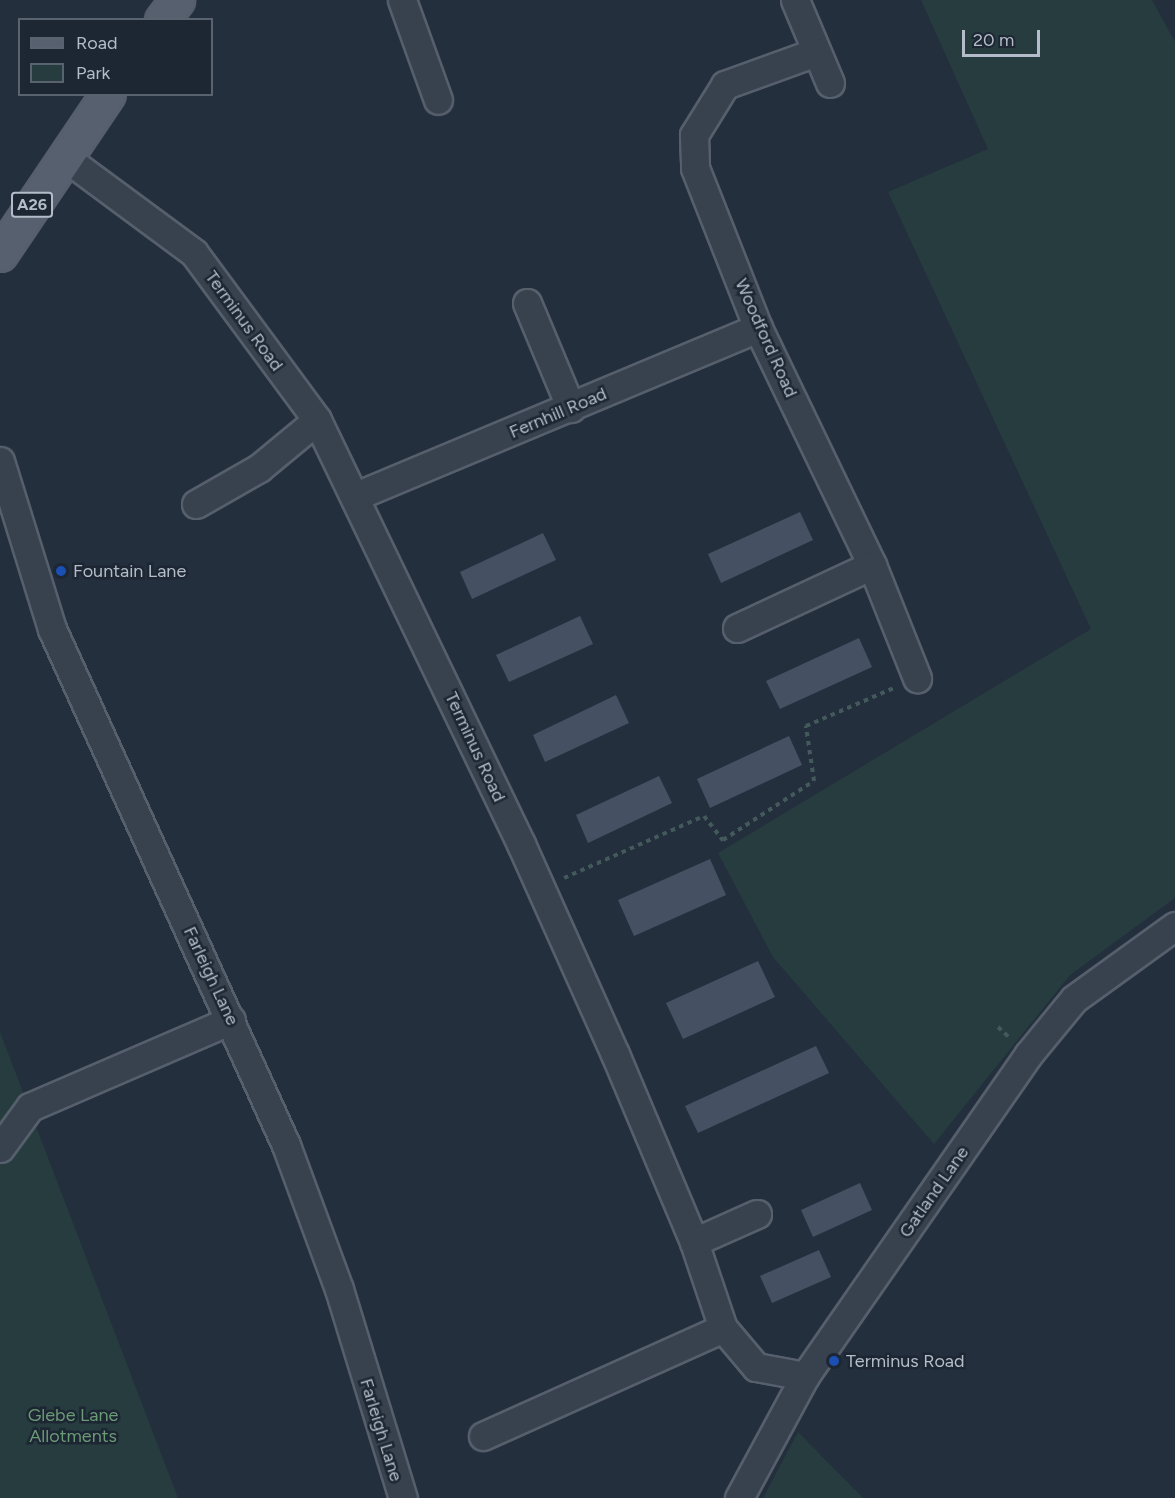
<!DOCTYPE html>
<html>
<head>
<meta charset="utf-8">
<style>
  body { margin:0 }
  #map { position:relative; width:1175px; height:1498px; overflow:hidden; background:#242f3e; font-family:Figtree,sans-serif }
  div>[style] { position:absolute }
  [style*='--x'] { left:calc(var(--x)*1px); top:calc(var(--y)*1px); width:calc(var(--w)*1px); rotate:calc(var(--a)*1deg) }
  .green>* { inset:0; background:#263c3f }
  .building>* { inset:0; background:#455162 }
  .path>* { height:4px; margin-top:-2px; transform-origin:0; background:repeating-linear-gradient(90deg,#44595c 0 4.5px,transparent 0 9px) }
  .roads { filter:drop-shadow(2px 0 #565f6c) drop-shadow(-2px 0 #565f6c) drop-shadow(0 2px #565f6c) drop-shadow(0 -2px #565f6c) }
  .minor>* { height:27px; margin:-13.5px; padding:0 13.5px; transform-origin:13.5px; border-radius:13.5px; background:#38414e }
  .major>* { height:33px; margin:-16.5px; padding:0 16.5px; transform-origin:16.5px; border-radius:16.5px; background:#56606e }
  .dots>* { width:16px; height:16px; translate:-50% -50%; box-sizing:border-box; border:3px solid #1d2633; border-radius:50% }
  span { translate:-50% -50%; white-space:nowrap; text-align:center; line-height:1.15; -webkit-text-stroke:5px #1d2633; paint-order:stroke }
  .shield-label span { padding:2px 4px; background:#1d2633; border:2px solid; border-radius:4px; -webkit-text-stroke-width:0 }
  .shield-label { font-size:16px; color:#b4bcc9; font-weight:700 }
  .street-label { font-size:18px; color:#b4bcc9 }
  .poi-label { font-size:18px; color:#b4bcc9 }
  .left { translate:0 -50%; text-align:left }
  .park-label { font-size:18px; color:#6b9a76 }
  .legend { position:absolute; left:18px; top:18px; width:195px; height:78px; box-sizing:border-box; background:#1d2633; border:2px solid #59626f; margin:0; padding:8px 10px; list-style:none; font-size:18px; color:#b4bcc9 }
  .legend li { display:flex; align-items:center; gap:12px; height:30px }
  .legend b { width:30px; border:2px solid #59626f }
  .scale { position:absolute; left:962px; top:30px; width:78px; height:27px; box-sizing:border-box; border:3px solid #b4bcc9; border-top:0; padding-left:8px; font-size:18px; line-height:21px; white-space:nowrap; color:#b4bcc9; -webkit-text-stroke:4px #1d2633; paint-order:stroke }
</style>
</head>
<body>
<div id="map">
  <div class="green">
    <div style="clip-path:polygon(921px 0,1152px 0,1175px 42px,1175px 898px,1070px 975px,934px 1144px,773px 957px,718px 853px,1091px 629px,888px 192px,988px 149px)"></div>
    <div style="clip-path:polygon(0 1032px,178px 1498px,0 1498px)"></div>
    <div style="clip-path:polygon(798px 1432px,863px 1498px,763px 1498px)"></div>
  </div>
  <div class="building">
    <div style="clip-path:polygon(800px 512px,813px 540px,721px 583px,708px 554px)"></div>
    <div style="clip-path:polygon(543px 533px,556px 560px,472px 599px,460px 572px)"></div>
    <div style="clip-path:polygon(580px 616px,593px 644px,509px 682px,496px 655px)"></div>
    <div style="clip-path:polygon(859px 638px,872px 667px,780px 709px,766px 681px)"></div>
    <div style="clip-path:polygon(616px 695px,629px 723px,545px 762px,533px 735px)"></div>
    <div style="clip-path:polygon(789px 736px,802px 765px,710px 808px,697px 779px)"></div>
    <div style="clip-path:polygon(659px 776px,672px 803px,588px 843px,576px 815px)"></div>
    <div style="clip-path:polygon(710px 859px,726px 895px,634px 936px,618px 900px)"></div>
    <div style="clip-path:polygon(758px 961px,775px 997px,683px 1039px,666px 1003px)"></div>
    <div style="clip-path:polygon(816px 1046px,829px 1073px,698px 1133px,685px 1106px)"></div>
    <div style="clip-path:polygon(860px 1183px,872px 1210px,813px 1237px,801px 1210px)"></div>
    <div style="clip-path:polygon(819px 1250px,831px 1277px,772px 1303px,760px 1276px)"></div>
  </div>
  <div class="path">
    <div style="--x:564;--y:878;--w:153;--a:-23.9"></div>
    <div style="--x:704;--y:816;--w:31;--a:52"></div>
    <div style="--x:723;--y:840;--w:108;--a:-33"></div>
    <div style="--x:814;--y:781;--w:56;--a:-98.3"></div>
    <div style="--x:806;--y:726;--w:96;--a:-23.4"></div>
    <div style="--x:998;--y:1027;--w:16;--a:43"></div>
  </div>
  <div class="roads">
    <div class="minor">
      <div style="--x:402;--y:0;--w:106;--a:70.2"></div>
      <div style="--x:795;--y:0;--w:90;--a:67.1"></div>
      <div style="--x:816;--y:52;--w:97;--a:160.1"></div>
      <div style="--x:725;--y:85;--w:59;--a:121.8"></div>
      <div style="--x:694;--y:135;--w:33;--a:88"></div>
      <div style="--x:695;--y:168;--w:172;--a:68.5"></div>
      <div style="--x:758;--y:328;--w:263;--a:64.3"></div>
      <div style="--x:872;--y:565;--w:122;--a:68.3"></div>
      <div style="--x:63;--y:156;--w:163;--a:36.5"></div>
      <div style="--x:194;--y:253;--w:207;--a:53.6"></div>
      <div style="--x:317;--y:420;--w:471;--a:64.3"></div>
      <div style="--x:521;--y:844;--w:230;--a:65.9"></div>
      <div style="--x:615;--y:1054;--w:204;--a:67.2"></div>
      <div style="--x:694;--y:1242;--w:91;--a:71.4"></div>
      <div style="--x:723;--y:1328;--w:51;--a:49.8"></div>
      <div style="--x:756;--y:1367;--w:50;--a:10.4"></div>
      <div style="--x:527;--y:303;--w:114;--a:67.3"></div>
      <div style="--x:0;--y:461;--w:176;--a:72.8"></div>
      <div style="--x:52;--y:629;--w:567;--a:65.61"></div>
      <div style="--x:286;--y:1145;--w:153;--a:69.8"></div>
      <div style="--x:339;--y:1289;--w:219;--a:73"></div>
      <div style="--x:356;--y:496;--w:436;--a:-22.7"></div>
      <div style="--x:196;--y:504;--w:73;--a:-29.7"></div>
      <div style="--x:259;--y:468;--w:75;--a:-39.6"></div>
      <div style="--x:737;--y:628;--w:149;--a:-25"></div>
      <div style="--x:0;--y:1148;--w:51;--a:-53.8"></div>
      <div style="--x:30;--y:1107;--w:219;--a:-23.4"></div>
      <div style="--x:694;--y:1242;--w:69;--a:-24"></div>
      <div style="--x:483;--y:1436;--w:263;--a:-24.2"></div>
      <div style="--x:739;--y:1498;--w:139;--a:-61.6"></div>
      <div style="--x:805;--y:1376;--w:391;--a:-55.2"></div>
      <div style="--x:1028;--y:1055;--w:72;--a:-50.6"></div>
      <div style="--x:1074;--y:999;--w:125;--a:-35.9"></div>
    </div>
    <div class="major">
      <div style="--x:162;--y:20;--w:25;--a:-53"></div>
      <div style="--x:0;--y:254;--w:193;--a:-56"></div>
    </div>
  </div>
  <div class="dots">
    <div style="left:61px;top:571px;background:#1a4fb4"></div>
    <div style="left:834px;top:1361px;background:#1a4fb4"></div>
  </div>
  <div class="shield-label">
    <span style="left:32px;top:205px">A26</span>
  </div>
  <div class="street-label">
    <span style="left:244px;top:321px;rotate:54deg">Terminus Road</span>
    <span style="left:766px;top:338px;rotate:66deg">Woodford Road</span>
    <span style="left:558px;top:413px;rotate:-23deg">Fernhill Road</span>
    <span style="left:475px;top:747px;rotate:65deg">Terminus Road</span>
    <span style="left:211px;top:976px;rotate:65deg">Farleigh Lane</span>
    <span style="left:934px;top:1192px;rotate:-55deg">Gatland Lane</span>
    <span style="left:381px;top:1430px;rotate:73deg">Farleigh Lane</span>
  </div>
  <div class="poi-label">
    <span class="left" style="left:73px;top:571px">Fountain Lane</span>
    <span class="left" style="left:846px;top:1361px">Terminus Road</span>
  </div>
  <div class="park-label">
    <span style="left:73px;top:1426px">Glebe Lane<br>Allotments</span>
  </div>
  <ul class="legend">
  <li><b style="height:8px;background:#56606e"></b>Road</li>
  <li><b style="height:16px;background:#263c3f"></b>Park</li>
  </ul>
  <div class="scale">20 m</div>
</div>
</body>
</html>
